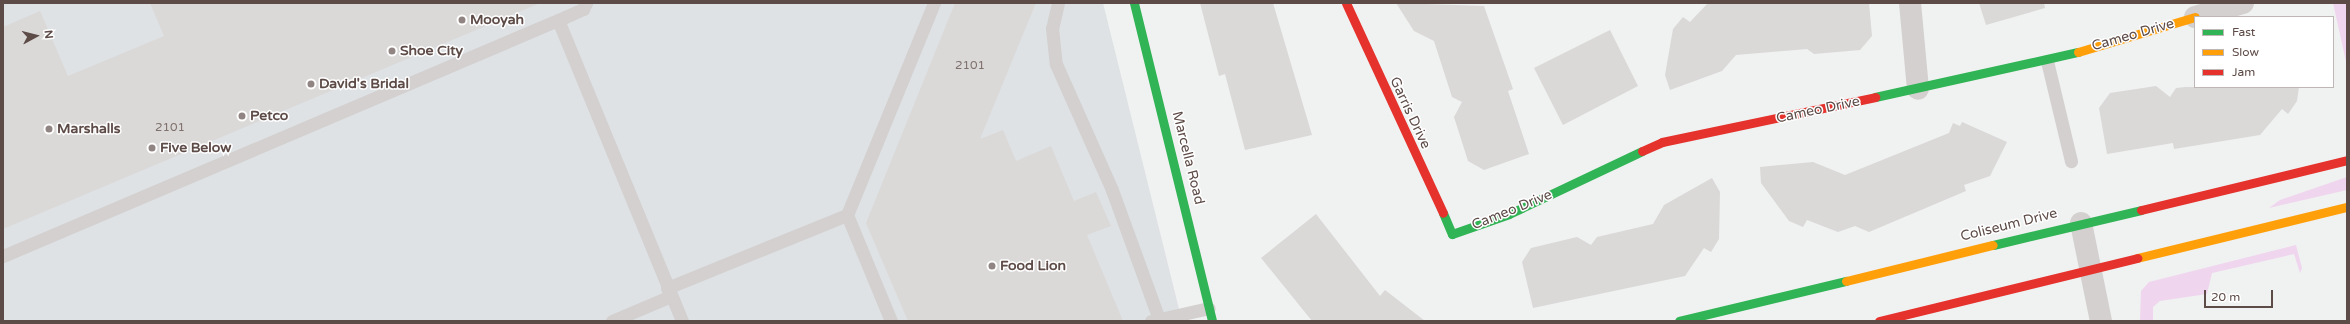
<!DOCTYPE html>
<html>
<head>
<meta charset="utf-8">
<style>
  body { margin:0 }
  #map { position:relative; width:2350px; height:324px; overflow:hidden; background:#f0f1f1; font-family:"Varela Round",sans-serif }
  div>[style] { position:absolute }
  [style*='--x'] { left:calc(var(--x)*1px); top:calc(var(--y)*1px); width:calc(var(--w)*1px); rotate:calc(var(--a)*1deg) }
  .commercial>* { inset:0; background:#dee2e5 }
  .green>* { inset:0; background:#f0d5ee }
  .building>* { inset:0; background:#dad9d8 }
  .lane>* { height:13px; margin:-6.5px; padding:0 6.5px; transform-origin:6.5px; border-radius:6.5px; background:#d3d0cf }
  .street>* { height:22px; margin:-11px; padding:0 11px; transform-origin:11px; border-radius:11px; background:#d3d0cf }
  .fast>* { height:9px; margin:-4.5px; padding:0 4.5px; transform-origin:4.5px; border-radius:4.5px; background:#30b455 }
  .slow>* { height:9px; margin:-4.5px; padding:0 4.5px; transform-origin:4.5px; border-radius:4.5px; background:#ff9f0a }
  .jam>* { height:9px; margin:-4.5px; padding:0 4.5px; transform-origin:4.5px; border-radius:4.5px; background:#e5322d }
  .dots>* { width:11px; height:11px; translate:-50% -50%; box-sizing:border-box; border:2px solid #fff; border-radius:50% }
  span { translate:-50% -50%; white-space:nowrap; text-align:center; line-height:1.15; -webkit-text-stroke:3px #fff; paint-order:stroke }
  .number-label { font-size:12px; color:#7e706d }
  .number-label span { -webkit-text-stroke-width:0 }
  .poi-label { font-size:14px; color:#5d4b47; font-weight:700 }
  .left { translate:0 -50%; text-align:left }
  .street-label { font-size:14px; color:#5d4b47 }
  .frame { position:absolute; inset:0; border:4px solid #5d4b47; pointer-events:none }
  .legend { position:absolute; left:2194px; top:16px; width:140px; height:72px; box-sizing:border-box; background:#fff; border:1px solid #beb7b5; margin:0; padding:5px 7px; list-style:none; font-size:12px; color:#5d4b47 }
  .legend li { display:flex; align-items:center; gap:8px; height:20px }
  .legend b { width:20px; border:1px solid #beb7b5 }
  .north { position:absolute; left:16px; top:16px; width:40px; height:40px; -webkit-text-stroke:3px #fff; paint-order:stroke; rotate:83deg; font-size:11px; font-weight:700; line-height:16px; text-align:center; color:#5d4b47 }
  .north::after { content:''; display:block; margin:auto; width:14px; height:18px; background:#5d4b47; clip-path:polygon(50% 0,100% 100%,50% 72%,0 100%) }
  .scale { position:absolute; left:2204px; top:290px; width:69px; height:18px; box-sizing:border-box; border:2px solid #5d4b47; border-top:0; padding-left:5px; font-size:12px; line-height:14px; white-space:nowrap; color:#5d4b47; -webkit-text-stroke:3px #fff; paint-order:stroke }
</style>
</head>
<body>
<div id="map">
  <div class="commercial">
    <div style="clip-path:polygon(3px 3px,1103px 3px,1182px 321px,3px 321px)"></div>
  </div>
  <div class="green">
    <div style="clip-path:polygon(2333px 3px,2347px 3px,2347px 66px)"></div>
    <div style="clip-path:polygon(2347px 177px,2347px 190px,2269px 208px,2280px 200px)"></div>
    <div style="clip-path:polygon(2296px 245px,2302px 268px,2300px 273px,2294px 254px,2212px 273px,2207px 294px,2160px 301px,2153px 307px,2153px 321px,2140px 321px,2141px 291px,2149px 282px)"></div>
  </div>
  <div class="building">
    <div style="clip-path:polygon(150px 3px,540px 3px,3px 229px,3px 27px,40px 11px,68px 76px,164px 36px)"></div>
    <div style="clip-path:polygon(955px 3px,1036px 3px,980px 139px,1003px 130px,1016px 161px,1051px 146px,1074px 201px,1096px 192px,1111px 226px,1087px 235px,1123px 321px,908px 321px,866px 223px)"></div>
    <div style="clip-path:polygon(1200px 3px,1273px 3px,1312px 135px,1245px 150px,1225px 74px,1219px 76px)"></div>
    <div style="clip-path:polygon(1396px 3px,1484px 6px,1513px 89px,1508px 91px,1529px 154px,1484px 170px,1468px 161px,1454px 117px,1462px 102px,1452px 97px,1434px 41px,1414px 31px)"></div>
    <div style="clip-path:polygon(1708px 3px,1869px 3px,1872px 36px,1860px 50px,1814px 54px,1807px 49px,1736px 55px,1722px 71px,1670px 90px,1665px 75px,1673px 29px,1683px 17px,1690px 22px)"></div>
    <div style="clip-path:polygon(1979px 3px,2044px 3px,2045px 8px,1986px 25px)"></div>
    <div style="clip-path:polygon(1610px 30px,1638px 86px,1563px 125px,1534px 68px)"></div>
    <div style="clip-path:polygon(2156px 86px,2170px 97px,2176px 88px,2185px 87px,2299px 87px,2297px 101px,2288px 114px,2282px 109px,2260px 135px,2174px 149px,2173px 143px,2107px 154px,2099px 108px,2110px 93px)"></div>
    <div style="clip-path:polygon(1962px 122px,2007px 142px,1990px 176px,1964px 185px,1966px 191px,1869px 232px,1855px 226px,1838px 232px,1807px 220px,1803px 227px,1789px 221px,1761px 183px,1760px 167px,1813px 162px,1845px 175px,1949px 133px,1953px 123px,1960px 126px)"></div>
    <div style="clip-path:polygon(1712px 178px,1720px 192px,1719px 239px,1711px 252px,1704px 248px,1685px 276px,1533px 308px,1522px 262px,1531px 248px,1577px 237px,1591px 245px,1597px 237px,1653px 224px,1664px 205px)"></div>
    <div style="clip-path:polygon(1316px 214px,1380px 296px,1385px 290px,1425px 321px,1312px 321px,1261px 258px)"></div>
  </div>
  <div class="lane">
    <div style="--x:1058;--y:3;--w:26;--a:103"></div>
    <div style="--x:1052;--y:28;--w:36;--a:84"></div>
    <div style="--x:1056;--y:64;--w:138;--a:66"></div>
    <div style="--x:1112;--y:190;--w:137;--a:70"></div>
    <div style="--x:558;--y:20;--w:326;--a:67.6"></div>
    <div style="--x:2047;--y:61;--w:103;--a:76.5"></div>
    <div style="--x:3;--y:256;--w:611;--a:-23.04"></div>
    <div style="--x:565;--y:17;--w:20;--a:-24"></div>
    <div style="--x:583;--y:9;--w:7;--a:-63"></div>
    <div style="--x:667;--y:288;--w:194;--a:-22.1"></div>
    <div style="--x:612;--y:321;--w:64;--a:-23"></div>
    <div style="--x:891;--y:321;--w:115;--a:-112.5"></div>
    <div style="--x:847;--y:215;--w:229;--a:-67.7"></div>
    <div style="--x:1151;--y:321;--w:59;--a:-12.6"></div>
  </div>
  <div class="street">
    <div style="--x:1910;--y:3;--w:86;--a:84.7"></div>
    <div style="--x:2195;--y:17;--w:50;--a:-16.3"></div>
    <div style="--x:2081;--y:223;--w:100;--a:78.5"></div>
  </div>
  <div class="fast">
    <div style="--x:1134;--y:3;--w:327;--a:76.2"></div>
    <div style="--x:1875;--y:97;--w:208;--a:-12.5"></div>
    <div style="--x:1443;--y:213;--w:23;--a:67"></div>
    <div style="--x:1452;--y:234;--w:60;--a:-19.3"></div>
    <div style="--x:1509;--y:214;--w:147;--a:-25.3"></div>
    <div style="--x:1993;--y:245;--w:152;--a:-13.3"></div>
    <div style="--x:1679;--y:321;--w:172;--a:-13.5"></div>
  </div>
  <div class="slow">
    <div style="--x:2078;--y:52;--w:122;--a:-16.7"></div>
    <div style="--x:2137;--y:258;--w:216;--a:-13.7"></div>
    <div style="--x:1846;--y:281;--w:151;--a:-13.8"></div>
  </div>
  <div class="jam">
    <div style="--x:1346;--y:3;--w:231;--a:65.2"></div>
    <div style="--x:1642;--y:151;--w:22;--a:-24"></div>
    <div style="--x:1662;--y:142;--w:218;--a:-11.9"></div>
    <div style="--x:2141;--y:210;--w:212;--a:-13.6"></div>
    <div style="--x:1879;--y:321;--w:266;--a:-13.7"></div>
  </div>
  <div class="dots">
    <div style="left:462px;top:20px;background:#908582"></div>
    <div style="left:392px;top:51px;background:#908582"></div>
    <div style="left:311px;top:84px;background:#908582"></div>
    <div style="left:242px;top:116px;background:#908582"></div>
    <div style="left:49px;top:129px;background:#908582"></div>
    <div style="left:152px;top:148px;background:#908582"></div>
    <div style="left:992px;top:266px;background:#908582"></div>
  </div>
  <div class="number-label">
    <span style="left:970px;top:66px">2101</span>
    <span style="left:170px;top:128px">2101</span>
  </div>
  <div class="poi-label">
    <span class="left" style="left:470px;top:20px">Mooyah</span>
    <span class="left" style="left:400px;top:51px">Shoe City</span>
    <span class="left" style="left:319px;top:84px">David's Bridal</span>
    <span class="left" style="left:250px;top:116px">Petco</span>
    <span class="left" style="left:57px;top:129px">Marshalls</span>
    <span class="left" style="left:160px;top:148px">Five Below</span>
    <span class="left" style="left:1000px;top:266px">Food Lion</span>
  </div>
  <div class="street-label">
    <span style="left:2133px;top:35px;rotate:-16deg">Cameo Drive</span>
    <span style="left:1818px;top:110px;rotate:-12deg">Cameo Drive</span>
    <span style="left:1410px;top:113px;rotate:65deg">Garris Drive</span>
    <span style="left:1188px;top:158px;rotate:76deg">Marcella Road</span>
    <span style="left:1512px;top:210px;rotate:-22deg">Cameo Drive</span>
    <span style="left:2009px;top:225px;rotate:-14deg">Coliseum Drive</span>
  </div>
  <div class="frame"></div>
  <ul class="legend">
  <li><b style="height:5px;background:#30b455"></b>Fast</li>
  <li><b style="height:5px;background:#ff9f0a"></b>Slow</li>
  <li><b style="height:5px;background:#e5322d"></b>Jam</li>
  </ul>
  <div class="north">N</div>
  <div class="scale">20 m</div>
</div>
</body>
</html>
